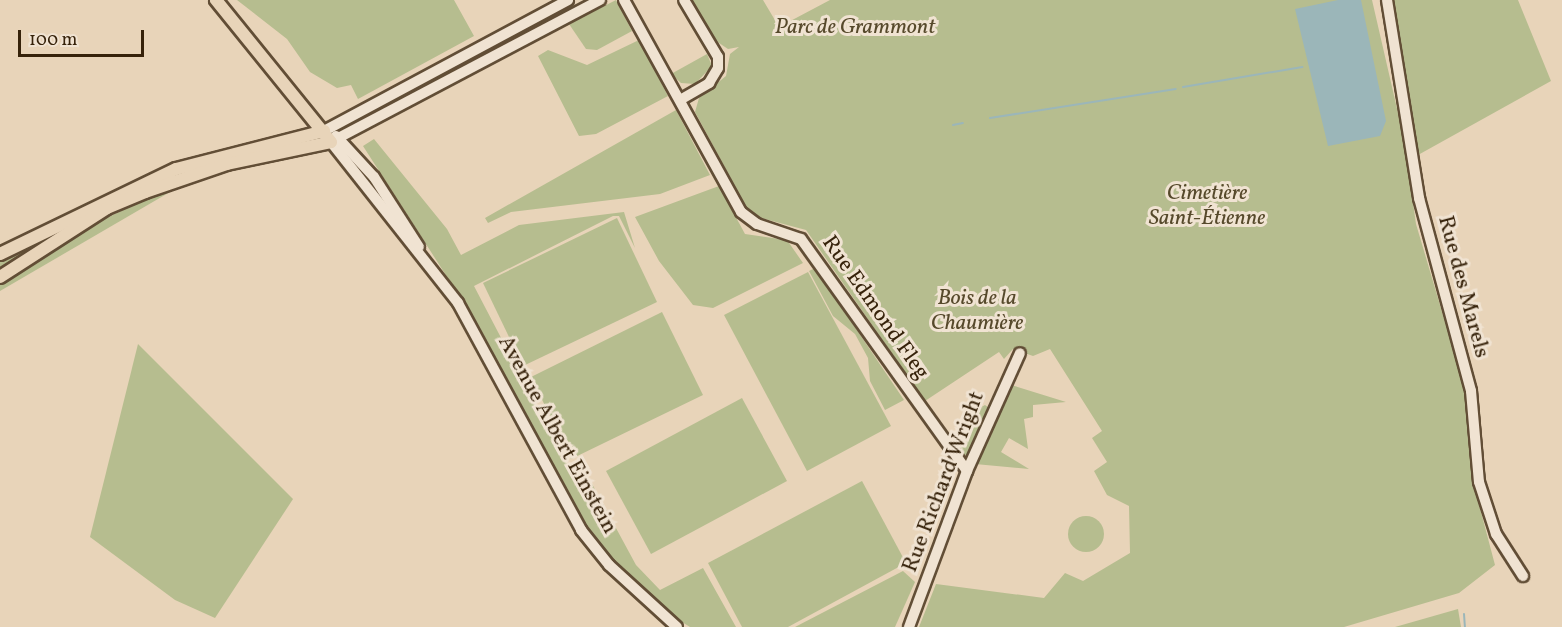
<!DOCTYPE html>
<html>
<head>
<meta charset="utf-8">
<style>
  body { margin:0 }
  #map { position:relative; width:1562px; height:627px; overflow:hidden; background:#e8d4b9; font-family:Vollkorn,serif }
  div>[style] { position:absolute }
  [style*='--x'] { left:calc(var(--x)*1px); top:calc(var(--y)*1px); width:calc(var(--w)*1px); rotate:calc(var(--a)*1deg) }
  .green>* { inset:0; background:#b6bd8f }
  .round { border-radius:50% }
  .water>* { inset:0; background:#9bb6b9 }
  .stream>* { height:2px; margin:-1px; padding:0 1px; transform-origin:1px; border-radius:1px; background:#9bb6b9 }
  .roads { filter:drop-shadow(2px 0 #624e36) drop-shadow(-2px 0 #624e36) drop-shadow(0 2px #624e36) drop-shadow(0 -2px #624e36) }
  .minor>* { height:10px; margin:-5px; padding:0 5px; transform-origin:5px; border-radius:5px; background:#f0e3d2 }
  .major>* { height:12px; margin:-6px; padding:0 6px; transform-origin:6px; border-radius:6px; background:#e8d4b9 }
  span { translate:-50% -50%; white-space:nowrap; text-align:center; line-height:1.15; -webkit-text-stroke:6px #f0e3d2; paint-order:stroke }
  .park-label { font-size:22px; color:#56492b; font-style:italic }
  .street-label { font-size:22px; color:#36220a }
  .scale { position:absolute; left:18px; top:30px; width:126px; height:27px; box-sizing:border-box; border:3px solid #36220a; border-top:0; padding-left:8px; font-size:18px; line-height:21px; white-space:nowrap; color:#36220a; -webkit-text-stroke:4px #f0e3d2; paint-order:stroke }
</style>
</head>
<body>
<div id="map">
  <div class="green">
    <div style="clip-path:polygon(237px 0,454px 0,474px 36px,358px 99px,351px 85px,337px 88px,310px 72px,287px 39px)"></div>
    <div style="clip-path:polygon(616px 0,632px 31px,597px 50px,586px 49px,569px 24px)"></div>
    <div style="clip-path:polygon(691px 0,763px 0,779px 27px,830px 0,1372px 0,1404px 139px,1416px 224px,1464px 386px,1472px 478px,1495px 565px,1459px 593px,1344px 627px,919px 627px,936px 584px,1044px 598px,1065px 573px,1083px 581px,1130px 553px,1129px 506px,1107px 495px,1094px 471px,1107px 462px,1092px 438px,1102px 431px,1050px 349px,1033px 356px,1013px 349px,1004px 359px,999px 352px,925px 401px,806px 230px,761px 218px,746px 207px,695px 112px,699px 98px,726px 76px,730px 54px,739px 47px,728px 49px,716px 41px)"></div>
    <div style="clip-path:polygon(1392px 0,1518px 0,1551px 81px,1418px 155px)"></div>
    <div style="clip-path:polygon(545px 16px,548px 23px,397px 103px,394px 97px)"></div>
    <div style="clip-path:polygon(639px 40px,668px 96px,596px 134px,579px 136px,538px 56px,548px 50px,587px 65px)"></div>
    <div style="clip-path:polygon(707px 54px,712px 66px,695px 84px,681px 83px,671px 74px)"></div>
    <div style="clip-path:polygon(676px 110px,710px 175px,660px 194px,511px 212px,488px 223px,485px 218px)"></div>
    <div style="clip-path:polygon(374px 139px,447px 229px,461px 255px,519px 225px,624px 212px,635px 248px,619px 216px,613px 216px,474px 286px,568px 466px,590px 480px,636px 565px,660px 590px,703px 568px,736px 627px,690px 627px,666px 612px,613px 563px,580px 520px,476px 322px,363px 146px)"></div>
    <div style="clip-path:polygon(719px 186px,745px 234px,787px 240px,803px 263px,713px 308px,693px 305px,659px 261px,635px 217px)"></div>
    <div style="clip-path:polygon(169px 188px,170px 192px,0 291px,0 285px,96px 223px)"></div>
    <div style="clip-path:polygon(104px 202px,0 274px,0 259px)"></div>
    <div style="clip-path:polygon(617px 218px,657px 302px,523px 366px,483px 283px)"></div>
    <div style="clip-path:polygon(815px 268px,904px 400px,885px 410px,870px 381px,868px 358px,855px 334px,833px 316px,809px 271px)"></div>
    <div style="clip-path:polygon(808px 272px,891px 426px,807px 471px,724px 315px)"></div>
    <div style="clip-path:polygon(662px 312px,703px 395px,571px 459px,531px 377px)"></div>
    <div style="clip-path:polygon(138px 344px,293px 499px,215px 618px,175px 600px,90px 537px)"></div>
    <div style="clip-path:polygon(1008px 384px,1066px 402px,1033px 405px,1033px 417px,1024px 419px,1028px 449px,1009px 438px,1001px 452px,1029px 469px,975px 464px)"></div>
    <div style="clip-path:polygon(742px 398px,787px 481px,651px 554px,606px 471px)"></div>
    <div style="clip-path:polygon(985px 405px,989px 408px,966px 456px,949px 437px,980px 416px,976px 410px)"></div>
    <div style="clip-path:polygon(862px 481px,906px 563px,788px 627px,742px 627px,708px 563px)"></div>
    <div class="round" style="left:1068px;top:516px;width:36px;height:36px"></div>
    <div style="clip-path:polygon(903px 571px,915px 582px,895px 627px,795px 627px)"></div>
    <div style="clip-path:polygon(1458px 609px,1461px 627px,1395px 627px)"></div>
  </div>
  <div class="water">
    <div style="clip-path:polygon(1338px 0,1361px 0,1386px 121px,1380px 136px,1328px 146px,1295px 9px)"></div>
  </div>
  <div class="stream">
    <div style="--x:1183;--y:87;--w:121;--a:-9.5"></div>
    <div style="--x:990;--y:118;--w:188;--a:-8.9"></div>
    <div style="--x:953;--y:125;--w:10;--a:-11"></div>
    <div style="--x:1464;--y:614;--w:13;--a:86"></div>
  </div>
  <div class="roads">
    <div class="minor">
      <div style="--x:600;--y:0;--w:304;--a:152.2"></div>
      <div style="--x:331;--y:142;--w:205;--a:51.7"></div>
      <div style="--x:458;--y:303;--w:258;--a:61.5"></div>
      <div style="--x:581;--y:530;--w:45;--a:51.3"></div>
      <div style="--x:609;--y:565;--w:92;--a:42.4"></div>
      <div style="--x:624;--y:0;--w:242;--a:61.1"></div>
      <div style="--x:741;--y:212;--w:20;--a:37"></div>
      <div style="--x:757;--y:224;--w:46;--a:18.8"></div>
      <div style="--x:801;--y:239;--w:285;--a:54.4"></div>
      <div style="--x:1387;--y:0;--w:201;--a:80.8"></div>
      <div style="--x:1419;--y:198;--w:200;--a:74.9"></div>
      <div style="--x:1471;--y:391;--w:91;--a:85"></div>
      <div style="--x:1479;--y:482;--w:55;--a:71.9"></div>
      <div style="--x:1496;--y:534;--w:50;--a:57.3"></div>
      <div style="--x:680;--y:100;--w:34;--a:-30"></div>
      <div style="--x:709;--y:83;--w:17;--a:-59"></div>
      <div style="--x:718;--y:68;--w:11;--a:-90"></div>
      <div style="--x:718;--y:57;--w:66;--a:-120.8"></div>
      <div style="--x:324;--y:131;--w:277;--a:-28.2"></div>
      <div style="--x:336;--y:136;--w:56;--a:47.2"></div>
      <div style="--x:374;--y:177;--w:83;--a:57.3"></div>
      <div style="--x:909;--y:627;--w:166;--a:-69.6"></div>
      <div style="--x:967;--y:471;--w:129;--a:-65.8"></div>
    </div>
    <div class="major">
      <div style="--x:0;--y:254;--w:195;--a:-25.8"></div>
      <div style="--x:176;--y:169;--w:153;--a:-14.4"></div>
      <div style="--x:0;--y:277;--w:127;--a:-32.8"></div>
      <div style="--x:107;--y:208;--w:41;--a:-22.8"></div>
      <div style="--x:145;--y:192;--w:87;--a:-18.9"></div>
      <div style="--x:227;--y:164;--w:106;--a:-11.9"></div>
      <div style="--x:331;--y:142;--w:183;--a:-129"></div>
    </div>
  </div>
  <div class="park-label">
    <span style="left:855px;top:28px">Parc de Grammont</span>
    <span style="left:1207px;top:206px">Cimetière<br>Saint-Étienne</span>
    <span style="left:977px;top:311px">Bois de la<br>Chaumière</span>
  </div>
  <div class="street-label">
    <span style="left:1463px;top:287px;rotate:75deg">Rue des Marels</span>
    <span style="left:875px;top:308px;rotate:55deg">Rue Edmond Fleg</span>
    <span style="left:557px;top:435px;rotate:61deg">Avenue Albert Einstein</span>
    <span style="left:944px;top:482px;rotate:-69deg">Rue Richard Wright</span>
  </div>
  <div class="scale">100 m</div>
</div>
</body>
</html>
